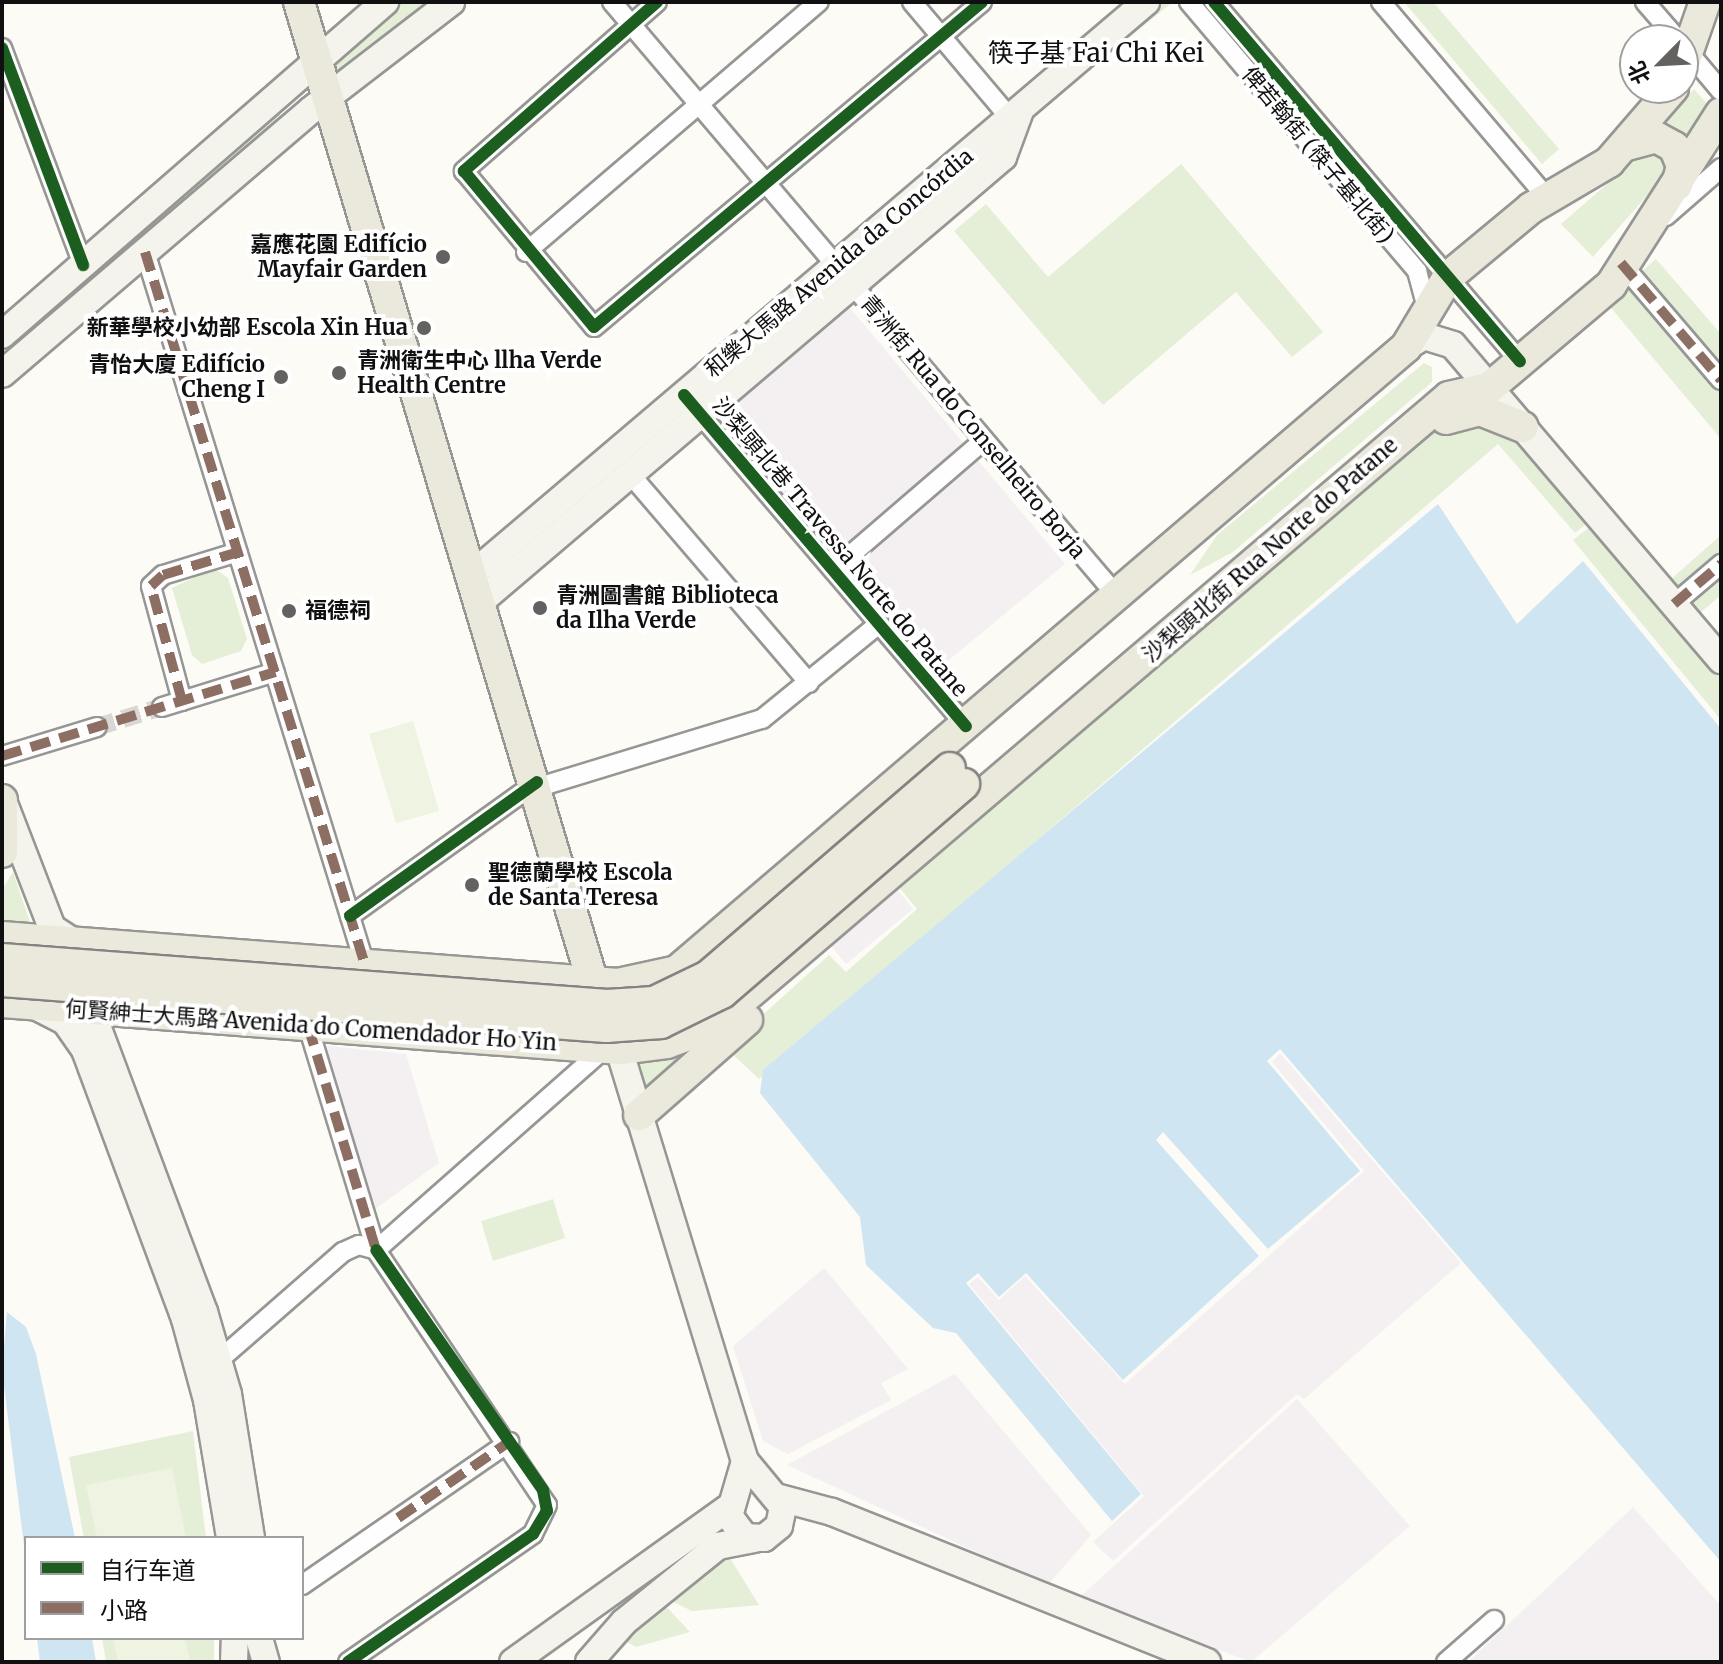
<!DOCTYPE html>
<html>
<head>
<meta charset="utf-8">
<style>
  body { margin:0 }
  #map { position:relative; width:1723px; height:1664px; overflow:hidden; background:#fcfbf6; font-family:Merriweather,"Noto Sans SC",serif }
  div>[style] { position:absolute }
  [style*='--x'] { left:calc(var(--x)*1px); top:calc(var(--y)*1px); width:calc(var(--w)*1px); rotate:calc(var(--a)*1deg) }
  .industrial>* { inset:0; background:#f4eff1 }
  .green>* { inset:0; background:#e5efd8 }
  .pitch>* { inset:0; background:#eef4e1 }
  .water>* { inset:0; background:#cfe5f2 }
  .street-tunnel>* { height:18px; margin-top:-9px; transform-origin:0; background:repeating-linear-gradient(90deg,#d9d8d4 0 18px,transparent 0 27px) }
  .roads { filter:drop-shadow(2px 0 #969694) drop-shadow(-2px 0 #969694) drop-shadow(0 2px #969694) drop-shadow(0 -2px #969694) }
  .street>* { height:18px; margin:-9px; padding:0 9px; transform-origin:9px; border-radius:9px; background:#fffefe }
  .secondary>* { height:26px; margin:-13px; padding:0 13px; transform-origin:13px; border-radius:13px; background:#f4f4ec }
  .primary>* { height:30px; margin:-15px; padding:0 15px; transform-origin:15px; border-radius:15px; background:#ebe8dc }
  .bridges { filter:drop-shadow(2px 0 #848381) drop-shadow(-2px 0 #848381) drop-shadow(0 2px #848381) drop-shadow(0 -2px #848381) }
  .primary-bridge>* { height:30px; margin:-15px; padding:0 15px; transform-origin:15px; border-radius:15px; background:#ebe8dc }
  .quiet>* { height:10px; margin-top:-5px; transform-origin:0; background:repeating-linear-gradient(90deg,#8d6e63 0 20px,transparent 0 30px) }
  .cycleway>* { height:12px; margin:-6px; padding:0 6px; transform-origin:6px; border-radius:6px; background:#1b5e20 }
  .dots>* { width:22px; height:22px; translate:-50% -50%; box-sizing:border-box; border:4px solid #fff; border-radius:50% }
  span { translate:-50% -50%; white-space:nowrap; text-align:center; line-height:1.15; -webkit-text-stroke:8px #fff; paint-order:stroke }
  .street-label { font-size:22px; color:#101010 }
  .poi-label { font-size:22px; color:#101010; font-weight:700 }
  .right { translate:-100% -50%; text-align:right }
  .left { translate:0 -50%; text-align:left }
  .quarter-label { font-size:26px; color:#101010 }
  .frame { position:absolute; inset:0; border:4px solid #101010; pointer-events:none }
  .legend { position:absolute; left:24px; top:1536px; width:280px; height:104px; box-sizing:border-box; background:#fff; border:2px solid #9f9f9f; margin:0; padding:10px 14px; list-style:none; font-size:24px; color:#101010 }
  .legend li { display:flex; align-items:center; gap:16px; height:40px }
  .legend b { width:40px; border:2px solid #9f9f9f }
  .north { position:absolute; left:1619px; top:24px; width:80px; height:80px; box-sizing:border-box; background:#fff; border:2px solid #9f9f9f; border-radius:50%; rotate:246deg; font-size:22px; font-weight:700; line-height:32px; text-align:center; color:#101010 }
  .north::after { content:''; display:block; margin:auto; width:28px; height:36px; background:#636260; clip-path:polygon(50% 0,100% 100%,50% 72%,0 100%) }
</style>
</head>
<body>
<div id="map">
  <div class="industrial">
    <div style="clip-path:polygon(850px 308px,1065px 564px,932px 674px,718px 419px)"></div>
    <div style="clip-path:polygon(895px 887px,913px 909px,846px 964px,827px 941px)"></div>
    <div style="clip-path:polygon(319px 1045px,406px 1054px,439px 1163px,371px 1212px)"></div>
    <div style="clip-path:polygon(1280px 1053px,1461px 1263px,1304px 1399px,1297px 1394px,1113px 1561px,1093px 1542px,1144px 1496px,969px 1284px,978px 1277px,999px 1300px,1025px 1276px,1125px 1384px,1364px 1171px,1272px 1062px)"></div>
    <div style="clip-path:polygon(824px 1268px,908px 1369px,881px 1383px,891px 1400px,788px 1454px,763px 1441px,733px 1346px)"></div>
    <div style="clip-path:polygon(955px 1374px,1091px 1535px,1048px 1585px,787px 1465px)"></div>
    <div style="clip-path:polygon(1297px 1399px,1410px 1526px,1251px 1662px,1080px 1597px)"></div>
    <div style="clip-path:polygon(1633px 1507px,1721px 1606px,1721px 1662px,1468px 1662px)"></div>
  </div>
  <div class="green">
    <div style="clip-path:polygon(396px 2px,430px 2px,339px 78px,324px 65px)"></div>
    <div style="clip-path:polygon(1159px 2px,1173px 2px,1030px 118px,1030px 112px)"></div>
    <div style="clip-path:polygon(1404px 2px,1433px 2px,1559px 149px,1542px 164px)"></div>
    <div style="clip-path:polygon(1694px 89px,1708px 105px,1686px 142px,1666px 123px)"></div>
    <div style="clip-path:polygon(277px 111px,285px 120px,148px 236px,141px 227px)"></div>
    <div style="clip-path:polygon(1652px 145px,1673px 166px,1593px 257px,1561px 224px)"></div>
    <div style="clip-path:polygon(1181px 164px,1323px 332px,1292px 357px,1236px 292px,1103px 405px,954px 231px,986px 204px,1048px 277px)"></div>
    <div style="clip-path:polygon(1656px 259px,1721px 334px,1721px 439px,1606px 302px)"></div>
    <div style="clip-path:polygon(1424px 363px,1432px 367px,1432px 382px,1233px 552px,1190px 575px,1217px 535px)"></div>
    <div style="clip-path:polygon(1461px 420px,1514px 433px,1590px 521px,1575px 533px,1498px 444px,759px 1079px,726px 1048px,829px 955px,846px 972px,917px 909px,899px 887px,1444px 424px)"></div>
    <div style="clip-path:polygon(1596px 522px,1721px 670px,1721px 720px,1573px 540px)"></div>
    <div style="clip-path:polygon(1721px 535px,1721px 595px,1699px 614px,1670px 580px)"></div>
    <div style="clip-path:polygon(214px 568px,228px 578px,247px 639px,241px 651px,202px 664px,192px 655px,172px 588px)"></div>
    <div style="clip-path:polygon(13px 872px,32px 928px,2px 926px,2px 890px)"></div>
    <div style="clip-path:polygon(702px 1038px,644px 1092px,630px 1054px)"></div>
    <div style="clip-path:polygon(553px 1199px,565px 1238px,493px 1261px,481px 1221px)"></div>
    <div style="clip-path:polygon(193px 1431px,206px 1538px,84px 1538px,69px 1457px)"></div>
    <div style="clip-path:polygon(728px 1555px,759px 1605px,692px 1611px,663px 1597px)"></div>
    <div style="clip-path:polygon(662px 1602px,690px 1632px,636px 1647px,623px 1640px)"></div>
    <div style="clip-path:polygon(102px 1638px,214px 1638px,214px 1662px,106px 1662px)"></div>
  </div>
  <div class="pitch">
    <div style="clip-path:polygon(413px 721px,439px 811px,396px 823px,369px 734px)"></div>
    <div style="clip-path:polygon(172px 1468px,186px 1538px,97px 1538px,86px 1485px)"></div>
    <div style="clip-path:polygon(113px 1638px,185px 1638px,190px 1662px,118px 1662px)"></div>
  </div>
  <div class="water">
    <div style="clip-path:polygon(1438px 504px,1517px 624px,1583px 561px,1721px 729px,1721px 1562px,1280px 1049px,1267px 1061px,1360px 1171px,1268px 1249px,1163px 1132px,1156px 1140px,1259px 1256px,1123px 1380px,1026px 1273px,999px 1297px,978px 1273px,966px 1283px,1141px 1494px,1112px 1521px,956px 1333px,933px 1328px,866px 1265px,860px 1217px,760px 1093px,763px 1070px)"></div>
    <div style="clip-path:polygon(7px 1312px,26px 1327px,36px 1354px,75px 1538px,26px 1538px,26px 1561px,2px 1370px)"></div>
    <div style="clip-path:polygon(37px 1638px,92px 1638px,96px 1662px,40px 1662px)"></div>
  </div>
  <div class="street-tunnel">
    <div style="--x:97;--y:727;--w:68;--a:-17.1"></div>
  </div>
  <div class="roads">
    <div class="street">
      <div style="--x:612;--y:2;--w:780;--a:49.63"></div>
      <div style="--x:657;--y:2;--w:257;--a:138.8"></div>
      <div style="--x:464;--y:171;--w:203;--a:50.2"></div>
      <div style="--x:594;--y:327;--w:506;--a:-39.95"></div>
      <div style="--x:912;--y:2;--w:152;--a:49.8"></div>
      <div style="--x:1189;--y:2;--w:353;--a:49.7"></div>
      <div style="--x:1417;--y:271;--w:39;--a:75"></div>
      <div style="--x:1214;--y:2;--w:472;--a:49.6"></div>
      <div style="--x:1381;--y:2;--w:258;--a:49.7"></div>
      <div style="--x:1645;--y:2;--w:50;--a:49"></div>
      <div style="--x:1684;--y:47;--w:57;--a:49.9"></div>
      <div style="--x:2;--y:48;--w:232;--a:69.5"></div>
      <div style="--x:1666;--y:216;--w:73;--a:-41.1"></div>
      <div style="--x:145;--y:252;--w:746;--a:72.85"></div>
      <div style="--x:526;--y:252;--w:385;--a:-40.5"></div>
      <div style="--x:1621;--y:263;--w:154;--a:49.5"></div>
      <div style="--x:693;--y:406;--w:421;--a:49.5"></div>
      <div style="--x:630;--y:474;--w:275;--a:49.4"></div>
      <div style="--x:833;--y:570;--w:199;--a:-40.7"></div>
      <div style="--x:1674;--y:604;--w:62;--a:-40.4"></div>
      <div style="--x:182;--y:701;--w:119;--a:-105.1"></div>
      <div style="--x:151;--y:586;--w:16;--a:-43"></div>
      <div style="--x:163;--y:575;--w:78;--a:-17"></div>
      <div style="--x:162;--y:707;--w:118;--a:-17.2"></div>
      <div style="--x:2;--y:756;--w:99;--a:-17"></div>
      <div style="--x:539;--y:787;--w:233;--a:-17"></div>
      <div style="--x:762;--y:719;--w:151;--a:-39.1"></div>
      <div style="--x:350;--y:916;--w:230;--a:-35.6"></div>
      <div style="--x:308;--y:1026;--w:234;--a:73.1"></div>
      <div style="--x:376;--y:1250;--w:307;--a:56.2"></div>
      <div style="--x:547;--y:1505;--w:32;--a:116"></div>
      <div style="--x:533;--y:1534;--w:225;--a:145.3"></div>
      <div style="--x:218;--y:1361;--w:166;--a:-41.1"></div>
      <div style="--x:343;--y:1252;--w:17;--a:-24"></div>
      <div style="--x:359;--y:1245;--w:18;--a:16"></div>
      <div style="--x:376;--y:1250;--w:305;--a:-41.4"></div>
      <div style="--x:302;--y:1585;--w:252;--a:-34.6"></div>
      <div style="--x:1446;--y:1662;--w:64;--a:-41.2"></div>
    </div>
    <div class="secondary">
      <div style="--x:2;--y:335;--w:508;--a:-41.01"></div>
      <div style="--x:1406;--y:347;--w:21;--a:-31"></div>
      <div style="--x:1424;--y:336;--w:30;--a:17"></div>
      <div style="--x:1453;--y:345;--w:414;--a:49.6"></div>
      <div style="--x:2;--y:374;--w:406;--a:-40.5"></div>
      <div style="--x:311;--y:110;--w:177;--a:-37.6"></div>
      <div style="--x:474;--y:573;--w:882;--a:-40.35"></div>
      <div style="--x:482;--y:600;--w:684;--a:-40.37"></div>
      <div style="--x:1003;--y:157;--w:49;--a:-69.7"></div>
      <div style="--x:5;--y:806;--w:131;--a:68.9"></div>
      <div style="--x:52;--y:928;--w:27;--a:33"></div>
      <div style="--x:84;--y:991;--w:343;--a:69.5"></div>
      <div style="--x:204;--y:1312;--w:85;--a:73.7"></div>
      <div style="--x:228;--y:1394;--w:146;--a:80.9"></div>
      <div style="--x:35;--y:1006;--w:34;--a:27"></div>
      <div style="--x:65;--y:1021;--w:35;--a:55"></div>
      <div style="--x:85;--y:1050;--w:287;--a:69.6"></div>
      <div style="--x:185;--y:1319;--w:84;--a:74.8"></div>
      <div style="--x:207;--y:1400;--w:140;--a:80.5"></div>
      <div style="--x:619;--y:1049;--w:431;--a:73"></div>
      <div style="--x:745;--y:1461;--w:60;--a:50.4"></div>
      <div style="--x:783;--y:1507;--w:19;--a:102"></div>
      <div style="--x:779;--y:1526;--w:19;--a:141"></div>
      <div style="--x:764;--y:1538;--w:19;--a:-177"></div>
      <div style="--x:745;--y:1537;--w:26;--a:-127"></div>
      <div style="--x:729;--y:1516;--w:57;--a:-73.8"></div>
      <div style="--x:780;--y:1498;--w:54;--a:15.1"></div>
      <div style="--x:832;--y:1512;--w:404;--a:21.8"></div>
      <div style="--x:259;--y:1638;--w:25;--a:74"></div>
      <div style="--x:234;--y:1662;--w:24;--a:-88"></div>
      <div style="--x:513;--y:1662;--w:264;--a:-35.6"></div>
      <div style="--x:589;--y:1662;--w:53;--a:-48.8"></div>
      <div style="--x:624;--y:1622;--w:121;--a:-39"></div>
      <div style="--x:718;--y:1546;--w:38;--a:-11"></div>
    </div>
    <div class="primary">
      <div style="--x:299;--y:2;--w:1042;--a:73.32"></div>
      <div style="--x:1683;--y:65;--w:67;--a:-70.8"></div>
      <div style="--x:1627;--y:145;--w:30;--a:-15"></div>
      <div style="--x:1656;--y:137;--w:21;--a:29"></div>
      <div style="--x:1674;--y:147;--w:21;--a:67"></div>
      <div style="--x:1682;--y:166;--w:20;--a:105"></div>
      <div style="--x:1446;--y:419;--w:35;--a:-15"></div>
      <div style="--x:1480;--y:410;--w:46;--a:21.6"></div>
      <div style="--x:2;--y:800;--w:52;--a:90"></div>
      <div style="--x:2;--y:937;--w:618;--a:4.36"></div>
      <div style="--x:618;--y:984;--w:60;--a:-12.4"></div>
      <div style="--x:677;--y:971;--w:960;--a:-40.56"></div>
      <div style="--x:1406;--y:347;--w:82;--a:-59"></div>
      <div style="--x:1448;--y:277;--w:108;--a:-39.7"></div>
      <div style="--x:1531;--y:208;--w:91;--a:-30.5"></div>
      <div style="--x:1609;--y:162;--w:98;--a:-49.1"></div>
      <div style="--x:2;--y:1002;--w:620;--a:4.35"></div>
      <div style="--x:620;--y:1049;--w:47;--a:-7.3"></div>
      <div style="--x:667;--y:1043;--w:46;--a:-20.4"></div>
      <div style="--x:710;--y:1027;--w:971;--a:-40.45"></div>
      <div style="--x:1449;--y:397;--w:41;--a:-12.7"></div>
      <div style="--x:1489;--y:388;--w:160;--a:-40.2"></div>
      <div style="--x:1611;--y:285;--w:204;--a:-57.4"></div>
      <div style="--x:639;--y:1115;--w:144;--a:-41.3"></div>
    </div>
  </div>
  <div class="bridges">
    <div class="primary-bridge">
      <div style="--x:2;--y:959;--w:607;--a:4.35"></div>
      <div style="--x:607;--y:1005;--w:47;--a:-3.7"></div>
      <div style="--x:654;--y:1002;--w:60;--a:-25.7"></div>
      <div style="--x:708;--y:976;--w:319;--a:-40.7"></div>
      <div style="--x:2;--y:981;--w:606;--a:4.36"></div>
      <div style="--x:606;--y:1027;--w:55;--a:-4.2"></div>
      <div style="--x:661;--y:1023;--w:68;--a:-26.2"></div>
      <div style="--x:722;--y:993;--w:320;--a:-40.8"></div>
    </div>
  </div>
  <div class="quiet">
    <div style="--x:145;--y:252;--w:746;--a:72.85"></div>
    <div style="--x:1621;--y:263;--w:154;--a:49.5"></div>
    <div style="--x:1674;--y:604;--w:62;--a:-40.4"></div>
    <div style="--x:182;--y:701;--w:119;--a:-105.1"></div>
    <div style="--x:151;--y:586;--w:16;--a:-43"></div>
    <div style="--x:163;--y:575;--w:78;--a:-17"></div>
    <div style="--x:2;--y:756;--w:286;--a:-17.1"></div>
    <div style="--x:308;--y:1026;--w:234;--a:73.1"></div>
    <div style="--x:398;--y:1518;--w:135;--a:-34.4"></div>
  </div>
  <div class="cycleway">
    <div style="--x:657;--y:2;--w:257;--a:138.8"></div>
    <div style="--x:464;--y:171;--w:203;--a:50.2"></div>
    <div style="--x:594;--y:327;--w:506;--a:-39.95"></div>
    <div style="--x:1214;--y:2;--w:472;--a:49.6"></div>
    <div style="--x:2;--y:48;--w:232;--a:69.5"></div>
    <div style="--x:684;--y:395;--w:435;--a:49.6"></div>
    <div style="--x:350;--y:916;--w:230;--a:-35.6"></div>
    <div style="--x:348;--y:1662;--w:225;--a:-34.7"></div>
    <div style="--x:533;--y:1534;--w:27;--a:-59"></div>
    <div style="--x:547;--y:1511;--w:21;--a:-101"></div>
    <div style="--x:543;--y:1490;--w:292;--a:-124.8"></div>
  </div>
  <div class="dots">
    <div style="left:443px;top:257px;background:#636260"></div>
    <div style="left:424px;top:328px;background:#636260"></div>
    <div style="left:339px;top:373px;background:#636260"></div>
    <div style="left:281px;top:377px;background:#636260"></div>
    <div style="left:540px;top:608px;background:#636260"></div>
    <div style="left:289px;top:611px;background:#636260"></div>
    <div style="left:472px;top:885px;background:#636260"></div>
  </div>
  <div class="street-label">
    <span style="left:1318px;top:155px;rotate:50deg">俾若翰街 (筷子基北街)</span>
    <span style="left:839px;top:263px;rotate:-40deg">和樂大馬路 Avenida da Concórdia</span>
    <span style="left:973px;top:427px;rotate:50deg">青洲街 Rua do Conselheiro Borja</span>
    <span style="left:840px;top:547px;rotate:50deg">沙梨頭北巷 Travessa Norte do Patane</span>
    <span style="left:1270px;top:550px;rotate:-41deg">沙梨頭北街 Rua Norte do Patane</span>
    <span style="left:311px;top:1026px;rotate:4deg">何賢紳士大馬路 Avenida do Comendador Ho Yin</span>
  </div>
  <div class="poi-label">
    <span class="right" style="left:427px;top:257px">嘉應花園 Edifício<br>Mayfair Garden</span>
    <span class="right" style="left:408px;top:328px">新華學校小幼部 Escola Xin Hua</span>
    <span class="left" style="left:357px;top:373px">青洲衛生中心 llha Verde<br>Health Centre</span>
    <span class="right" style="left:265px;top:377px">青怡大廈 Edifício<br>Cheng I</span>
    <span class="left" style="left:556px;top:608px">青洲圖書館 Biblioteca<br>da Ilha Verde</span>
    <span class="left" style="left:305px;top:611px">福德祠</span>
    <span class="left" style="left:488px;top:885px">聖德蘭學校 Escola<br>de Santa Teresa</span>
  </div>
  <div class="quarter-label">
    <span style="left:1096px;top:53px">筷子基 Fai Chi Kei</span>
  </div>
  <div class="frame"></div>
  <ul class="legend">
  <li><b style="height:10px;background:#1b5e20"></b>自行车道</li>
  <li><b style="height:10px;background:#8d6e63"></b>小路</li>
  </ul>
  <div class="north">北</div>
</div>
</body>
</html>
